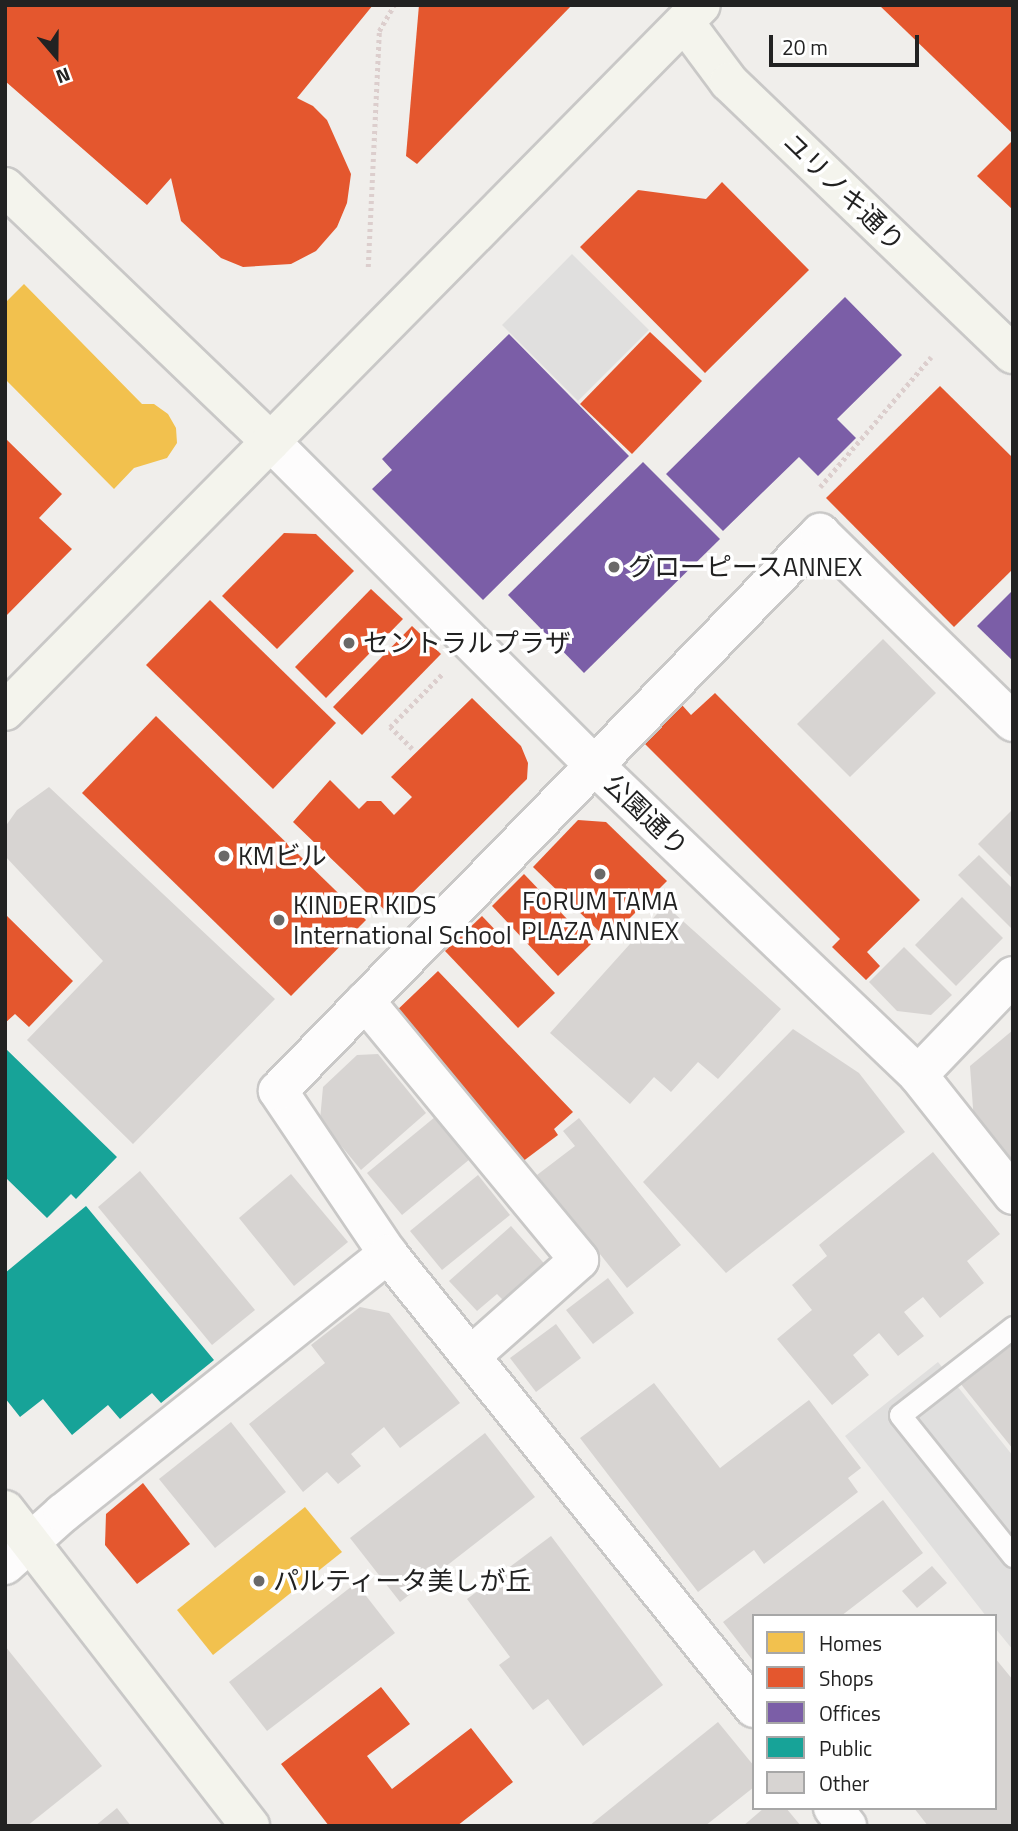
<!DOCTYPE html>
<html>
<head>
<meta charset="utf-8">
<style>
  body { margin:0 }
  #map { position:relative; width:1018px; height:1831px; overflow:hidden; background:#f0eeeb; font-family:"Titillium Web","Noto Sans JP",sans-serif }
  div>[style] { position:absolute }
  [style*='--x'] { left:calc(var(--x)*1px); top:calc(var(--y)*1px); width:calc(var(--w)*1px); rotate:calc(var(--a)*1deg) }
  .parking>* { inset:0; background:#e0dfde }
  .homes>* { inset:0; background:#f2c14e }
  .shops>* { inset:0; background:#e4572e }
  .offices>* { inset:0; background:#7b5ea7 }
  .public>* { inset:0; background:#17a398 }
  .building>* { inset:0; background:#d7d4d2 }
  .path>* { height:4.5px; margin-top:-2.25px; transform-origin:0; background:repeating-linear-gradient(90deg,#dccecd 0 3.5px,transparent 0 7px) }
  .roads { filter:drop-shadow(2px 0 #c9c8c7) drop-shadow(-2px 0 #c9c8c7) drop-shadow(0 2px #c9c8c7) drop-shadow(0 -2px #c9c8c7) }
  .lane>* { height:21px; margin:-10.5px; padding:0 10.5px; transform-origin:10.5px; border-radius:10.5px; background:#fdfcfc }
  .street>* { height:38px; margin:-19px; padding:0 19px; transform-origin:19px; border-radius:19px; background:#fdfcfc }
  .secondary>* { height:38px; margin:-19px; padding:0 19px; transform-origin:19px; border-radius:19px; background:#f4f4ed }
  .dots>* { width:19px; height:19px; translate:-50% -50%; box-sizing:border-box; border:4px solid #fff; border-radius:50% }
  span { translate:-50% -50%; white-space:nowrap; text-align:center; line-height:1.15; -webkit-text-stroke:7px #fff; paint-order:stroke }
  .street-label { font-size:26px; color:#222 }
  .poi-label { font-size:26px; color:#222 }
  .left { translate:0 -50%; text-align:left }
  .frame { position:absolute; inset:0; border:7px solid #222; pointer-events:none }
  .legend { position:absolute; left:752px; top:1614px; width:245px; height:196px; box-sizing:border-box; background:#fff; border:2px solid #a7a7a7; margin:0; padding:9px 12px; list-style:none; font-size:21px; color:#222 }
  .legend li { display:flex; align-items:center; gap:14px; height:35px }
  .legend b { width:35px; border:2px solid #a7a7a7 }
  .north { position:absolute; left:21px; top:21px; width:70px; height:70px; -webkit-text-stroke:5px #fff; paint-order:stroke; rotate:160deg; font-size:19px; font-weight:700; line-height:28px; text-align:center; color:#222 }
  .north::after { content:''; display:block; margin:auto; width:24px; height:32px; background:#222; clip-path:polygon(50% 0,100% 100%,50% 72%,0 100%) }
  .scale { position:absolute; left:769px; top:35px; width:150px; height:32px; box-sizing:border-box; border:4px solid #222; border-top:0; padding-left:9px; font-size:21px; line-height:24px; white-space:nowrap; color:#222; -webkit-text-stroke:5px #fff; paint-order:stroke }
</style>
</head>
<body>
<div id="map">
  <div class="parking">
    <div style="clip-path:polygon(572px 254px,649px 330px,578px 401px,502px 325px)"></div>
    <div style="clip-path:polygon(938px 1362px,1013px 1456px,1013px 1650px,995px 1628px,995px 1616px,986px 1616px,845px 1436px)"></div>
  </div>
  <div class="homes">
    <div style="clip-path:polygon(24px 284px,142px 404px,154px 404px,168px 414px,176px 428px,177px 443px,167px 458px,134px 468px,114px 489px,5px 379px,5px 303px)"></div>
    <div style="clip-path:polygon(305px 1507px,342px 1552px,213px 1655px,177px 1610px)"></div>
  </div>
  <div class="shops">
    <div style="clip-path:polygon(5px 5px,373px 5px,297px 98px,313px 106px,327px 120px,351px 174px,347px 203px,337px 227px,316px 251px,291px 264px,243px 267px,221px 258px,181px 221px,171px 178px,147px 205px,5px 81px)"></div>
    <div style="clip-path:polygon(419px 5px,572px 5px,417px 164px,406px 156px)"></div>
    <div style="clip-path:polygon(879px 5px,1013px 5px,1013px 134px)"></div>
    <div style="clip-path:polygon(1013px 140px,1013px 210px,977px 176px)"></div>
    <div style="clip-path:polygon(722px 182px,809px 270px,705px 373px,580px 247px,638px 190px,706px 199px)"></div>
    <div style="clip-path:polygon(650px 332px,702px 381px,632px 454px,580px 404px)"></div>
    <div style="clip-path:polygon(940px 386px,1013px 458px,1013px 569px,954px 627px,826px 498px)"></div>
    <div style="clip-path:polygon(5px 438px,62px 494px,39px 518px,72px 549px,5px 617px)"></div>
    <div style="clip-path:polygon(284px 533px,316px 534px,354px 571px,277px 649px,222px 596px)"></div>
    <div style="clip-path:polygon(371px 589px,403px 619px,326px 698px,295px 667px)"></div>
    <div style="clip-path:polygon(210px 600px,336px 723px,273px 789px,146px 665px)"></div>
    <div style="clip-path:polygon(412px 626px,441px 654px,362px 735px,333px 707px)"></div>
    <div style="clip-path:polygon(715px 693px,920px 900px,867px 952px,880px 966px,866px 980px,832px 947px,840px 939px,644px 743px,682px 705px,691px 715px)"></div>
    <div style="clip-path:polygon(472px 698px,521px 746px,528px 763px,527px 779px,390px 915px,293px 822px,330px 780px,359px 809px,367px 801px,381px 801px,394px 815px,412px 797px,391px 777px)"></div>
    <div style="clip-path:polygon(156px 716px,366px 920px,291px 996px,82px 793px)"></div>
    <div style="clip-path:polygon(578px 820px,606px 822px,667px 881px,608px 940px,533px 867px)"></div>
    <div style="clip-path:polygon(524px 874px,591px 944px,558px 976px,492px 906px)"></div>
    <div style="clip-path:polygon(5px 914px,73px 981px,29px 1027px,15px 1014px,5px 1023px)"></div>
    <div style="clip-path:polygon(482px 916px,555px 993px,518px 1028px,445px 951px)"></div>
    <div style="clip-path:polygon(438px 971px,573px 1112px,554px 1129px,558px 1135px,522px 1162px,392px 1015px)"></div>
    <div style="clip-path:polygon(143px 1483px,190px 1544px,137px 1584px,105px 1545px,106px 1514px)"></div>
    <div style="clip-path:polygon(381px 1687px,410px 1724px,367px 1756px,392px 1789px,471px 1728px,513px 1782px,457px 1826px,329px 1826px,281px 1764px)"></div>
  </div>
  <div class="offices">
    <div style="clip-path:polygon(845px 297px,902px 355px,837px 419px,856px 438px,818px 476px,799px 457px,723px 531px,666px 474px)"></div>
    <div style="clip-path:polygon(509px 334px,629px 456px,483px 600px,372px 489px,392px 470px,382px 459px)"></div>
    <div style="clip-path:polygon(643px 462px,720px 539px,584px 673px,508px 595px)"></div>
    <div style="clip-path:polygon(1013px 590px,1013px 661px,977px 626px)"></div>
  </div>
  <div class="public">
    <div style="clip-path:polygon(5px 1048px,117px 1157px,76px 1199px,71px 1194px,47px 1218px,5px 1177px)"></div>
    <div style="clip-path:polygon(86px 1206px,214px 1360px,161px 1403px,152px 1393px,120px 1419px,108px 1405px,72px 1435px,43px 1399px,20px 1417px,5px 1398px,5px 1273px)"></div>
  </div>
  <div class="building">
    <div style="clip-path:polygon(883px 639px,936px 693px,850px 777px,797px 724px)"></div>
    <div style="clip-path:polygon(49px 787px,275px 999px,133px 1144px,27px 1040px,103px 961px,5px 856px,5px 827px,17px 810px)"></div>
    <div style="clip-path:polygon(1013px 809px,1013px 879px,978px 844px)"></div>
    <div style="clip-path:polygon(979px 855px,1013px 889px,1013px 930px,958px 875px)"></div>
    <div style="clip-path:polygon(962px 897px,1003px 938px,956px 986px,915px 945px)"></div>
    <div style="clip-path:polygon(665px 905px,781px 1009px,718px 1079px,698px 1062px,671px 1092px,654px 1077px,630px 1104px,550px 1033px)"></div>
    <div style="clip-path:polygon(904px 947px,952px 995px,931px 1015px,897px 1011px,869px 982px)"></div>
    <div style="clip-path:polygon(793px 1029px,859px 1073px,905px 1132px,726px 1273px,643px 1182px)"></div>
    <div style="clip-path:polygon(1013px 1030px,1013px 1168px,974px 1122px,970px 1066px)"></div>
    <div style="clip-path:polygon(378px 1054px,426px 1113px,361px 1170px,320px 1120px,323px 1087px,357px 1055px)"></div>
    <div style="clip-path:polygon(435px 1117px,470px 1159px,402px 1215px,367px 1173px)"></div>
    <div style="clip-path:polygon(579px 1118px,681px 1245px,627px 1288px,537px 1175px,575px 1146px,563px 1131px)"></div>
    <div style="clip-path:polygon(933px 1152px,1000px 1234px,967px 1261px,984px 1283px,940px 1318px,923px 1297px,904px 1312px,924px 1336px,898px 1356px,879px 1333px,853px 1355px,869px 1375px,832px 1405px,777px 1339px,812px 1310px,792px 1285px,827px 1256px,819px 1245px)"></div>
    <div style="clip-path:polygon(140px 1171px,255px 1310px,212px 1345px,98px 1207px)"></div>
    <div style="clip-path:polygon(291px 1174px,348px 1242px,294px 1286px,239px 1218px)"></div>
    <div style="clip-path:polygon(478px 1175px,510px 1215px,442px 1270px,410px 1231px)"></div>
    <div style="clip-path:polygon(511px 1226px,549px 1269px,508px 1305px,497px 1294px,477px 1311px,449px 1281px)"></div>
    <div style="clip-path:polygon(608px 1278px,634px 1313px,593px 1344px,566px 1310px)"></div>
    <div style="clip-path:polygon(360px 1307px,389px 1313px,460px 1403px,400px 1448px,384px 1427px,351px 1454px,361px 1466px,338px 1484px,327px 1472px,303px 1492px,249px 1424px,325px 1363px,311px 1345px)"></div>
    <div style="clip-path:polygon(556px 1324px,581px 1358px,536px 1392px,510px 1358px)"></div>
    <div style="clip-path:polygon(1013px 1341px,1013px 1449px,960px 1383px)"></div>
    <div style="clip-path:polygon(654px 1383px,720px 1468px,809px 1400px,861px 1468px,848px 1478px,858px 1492px,764px 1564px,754px 1550px,698px 1592px,580px 1438px)"></div>
    <div style="clip-path:polygon(231px 1422px,286px 1492px,215px 1548px,159px 1479px)"></div>
    <div style="clip-path:polygon(485px 1433px,535px 1497px,400px 1602px,350px 1538px)"></div>
    <div style="clip-path:polygon(883px 1500px,923px 1553px,841px 1616px,754px 1616px,754px 1662px,723px 1622px)"></div>
    <div style="clip-path:polygon(551px 1536px,663px 1685px,583px 1746px,548px 1699px,533px 1710px,499px 1665px,510px 1657px,467px 1599px)"></div>
    <div style="clip-path:polygon(932px 1566px,947px 1583px,917px 1608px,902px 1591px)"></div>
    <div style="clip-path:polygon(356px 1583px,395px 1633px,267px 1731px,229px 1682px)"></div>
    <div style="clip-path:polygon(5px 1646px,102px 1766px,27px 1826px,5px 1826px)"></div>
    <div style="clip-path:polygon(995px 1658px,1013px 1680px,1013px 1826px,928px 1826px,914px 1808px,995px 1808px)"></div>
    <div style="clip-path:polygon(718px 1722px,754px 1766px,754px 1787px,705px 1826px,589px 1826px)"></div>
    <div style="clip-path:polygon(117px 1808px,131px 1826px,95px 1826px)"></div>
    <div style="clip-path:polygon(764px 1808px,786px 1808px,801px 1826px,743px 1826px)"></div>
  </div>
  <div class="path">
    <div style="--x:368;--y:267;--w:236;--a:-87.3"></div>
    <div style="--x:379;--y:31;--w:30;--a:-60"></div>
    <div style="--x:820;--y:487;--w:171;--a:-49.5"></div>
    <div style="--x:412;--y:749;--w:31;--a:-135"></div>
    <div style="--x:390;--y:727;--w:74;--a:-45.5"></div>
  </div>
  <div class="roads">
    <div class="lane">
      <div style="--x:1013;--y:1327;--w:143;--a:142.1"></div>
      <div style="--x:900;--y:1415;--w:181;--a:51.3"></div>
    </div>
    <div class="street">
      <div style="--x:271;--y:442;--w:457;--a:45"></div>
      <div style="--x:594;--y:765;--w:448;--a:43.7"></div>
      <div style="--x:918;--y:1075;--w:153;--a:51.6"></div>
      <div style="--x:365;--y:1001;--w:336;--a:50.4"></div>
      <div style="--x:579;--y:1260;--w:142;--a:138.4"></div>
      <div style="--x:918;--y:1075;--w:137;--a:-46.2"></div>
      <div style="--x:388;--y:1254;--w:197;--a:-124"></div>
      <div style="--x:278;--y:1091;--w:778;--a:-45.83"></div>
      <div style="--x:820;--y:533;--w:270;--a:44.4"></div>
      <div style="--x:5;--y:1565;--w:78;--a:-41.9"></div>
      <div style="--x:63;--y:1513;--w:416;--a:-38.6"></div>
      <div style="--x:388;--y:1254;--w:583;--a:51.13"></div>
      <div style="--x:833;--y:1808;--w:23;--a:52"></div>
    </div>
    <div class="secondary">
      <div style="--x:685;--y:23;--w:74;--a:53.3"></div>
      <div style="--x:729;--y:82;--w:393;--a:43.8"></div>
      <div style="--x:5;--y:187;--w:368;--a:43.8"></div>
      <div style="--x:5;--y:711;--w:991;--a:-45.41"></div>
      <div style="--x:5;--y:1510;--w:400;--a:52.2"></div>
    </div>
  </div>
  <div class="dots">
    <div style="left:614px;top:567px;background:#6a6968"></div>
    <div style="left:349px;top:643px;background:#6a6968"></div>
    <div style="left:224px;top:856px;background:#6a6968"></div>
    <div style="left:600px;top:874px;background:#6a6968"></div>
    <div style="left:279px;top:920px;background:#6a6968"></div>
    <div style="left:259px;top:1581px;background:#6a6968"></div>
  </div>
  <div class="street-label">
    <span style="left:844px;top:192px;rotate:44deg">ユリノキ通り</span>
    <span style="left:646px;top:815px;rotate:44deg">公園通り</span>
  </div>
  <div class="poi-label">
    <span class="left" style="left:628px;top:567px">グローピースANNEX</span>
    <span class="left" style="left:363px;top:643px">セントラルプラザ</span>
    <span class="left" style="left:238px;top:856px">KMビル</span>
    <span style="left:600px;top:916px">FORUM TAMA<br>PLAZA ANNEX</span>
    <span class="left" style="left:293px;top:920px">KINDER KIDS<br>International School</span>
    <span class="left" style="left:273px;top:1581px">パルティータ美しが丘</span>
  </div>
  <div class="frame"></div>
  <ul class="legend">
  <li><b style="height:19px;background:#f2c14e"></b>Homes</li>
  <li><b style="height:19px;background:#e4572e"></b>Shops</li>
  <li><b style="height:19px;background:#7b5ea7"></b>Offices</li>
  <li><b style="height:19px;background:#17a398"></b>Public</li>
  <li><b style="height:19px;background:#d7d4d2"></b>Other</li>
  </ul>
  <div class="north">N</div>
  <div class="scale">20 m</div>
</div>
</body>
</html>
